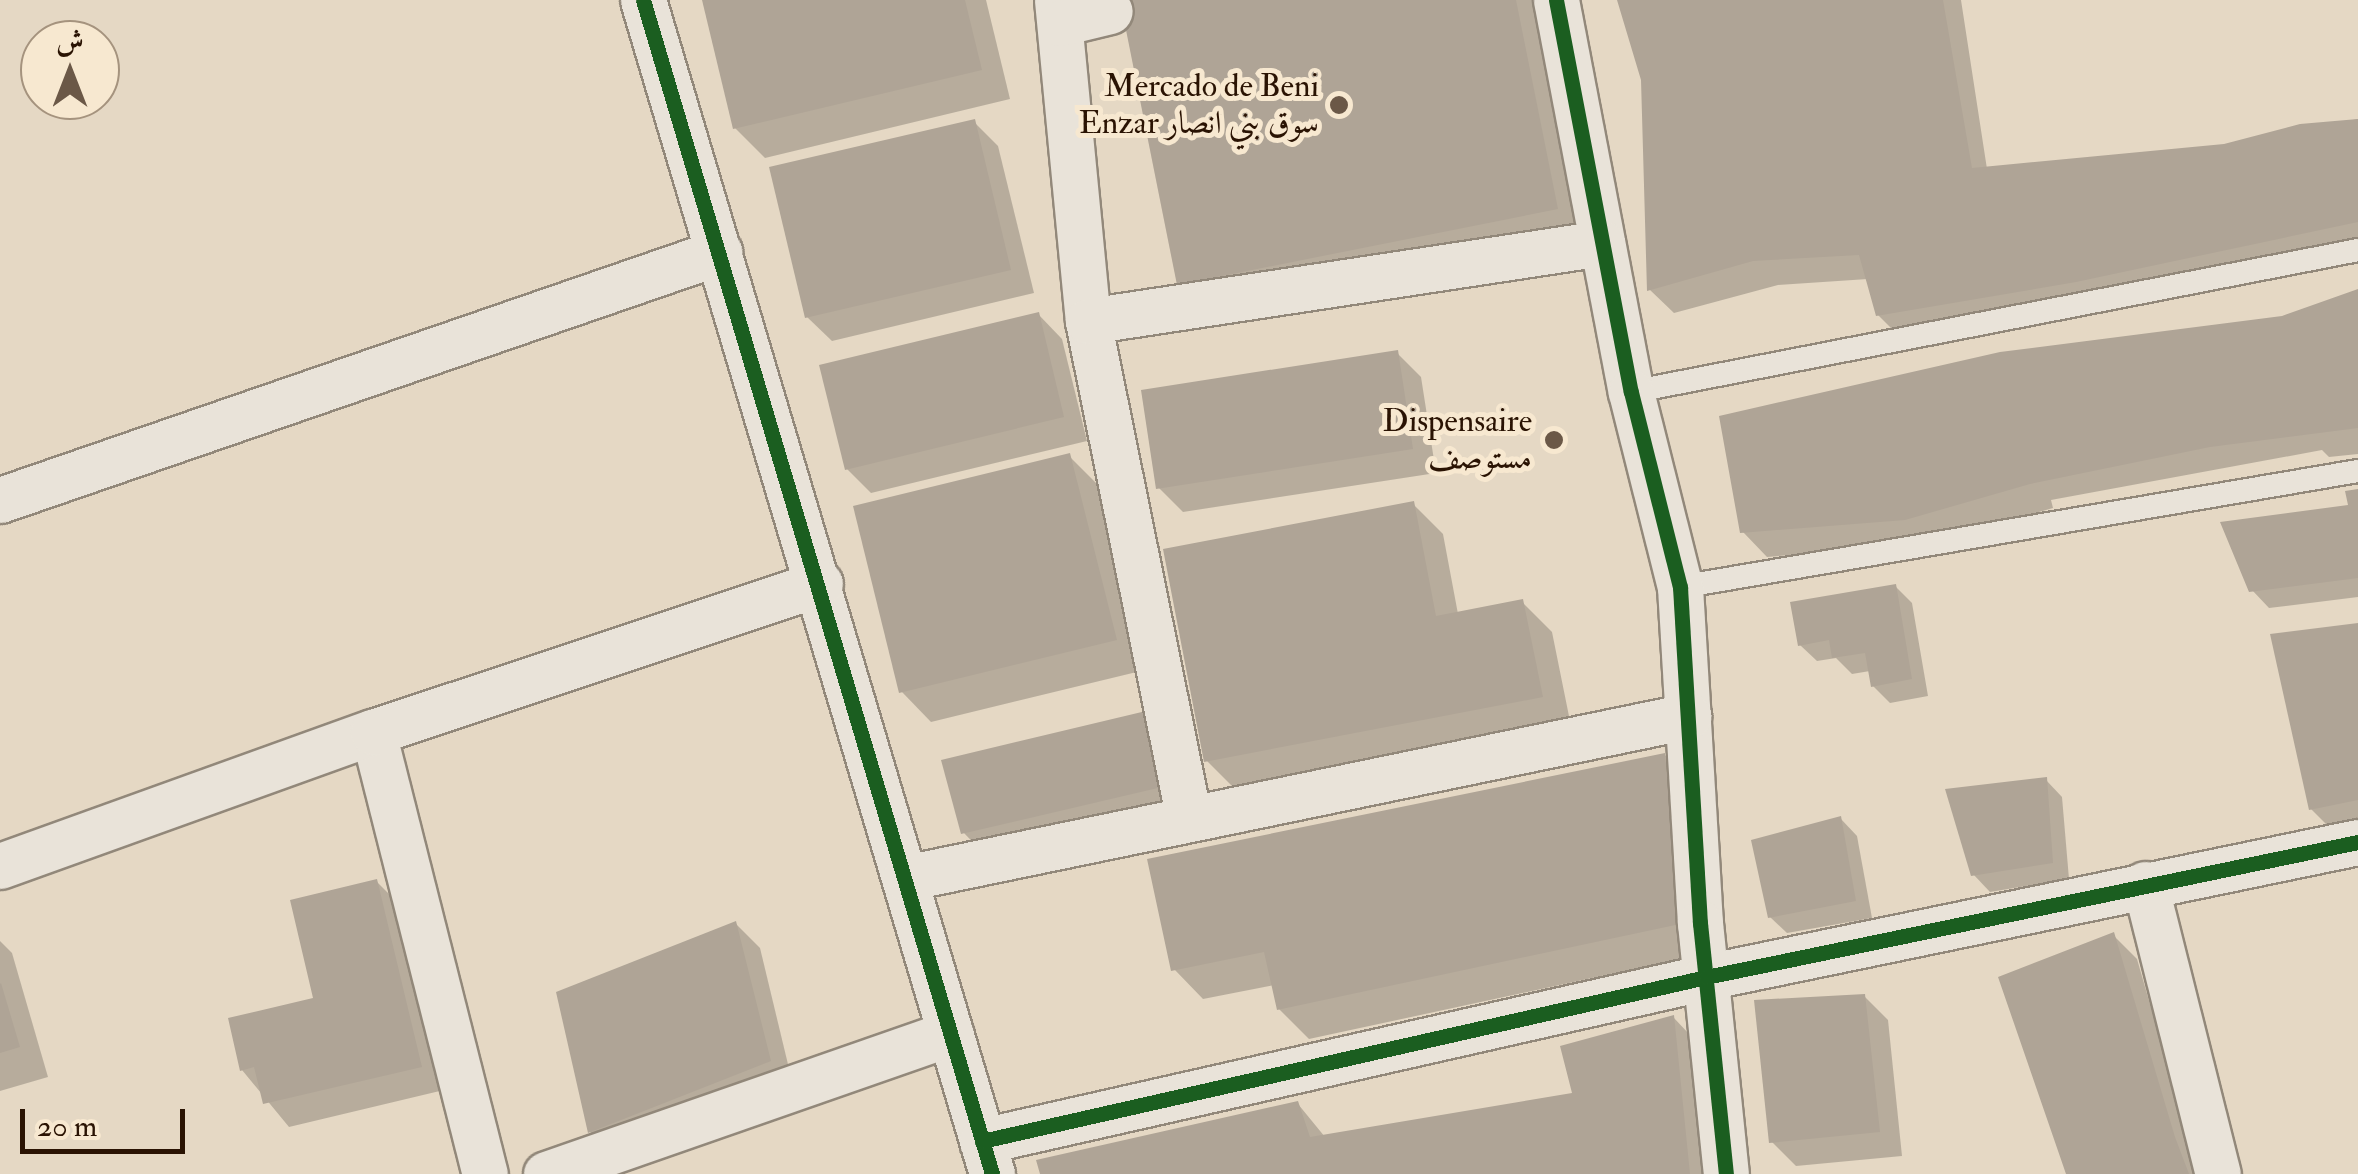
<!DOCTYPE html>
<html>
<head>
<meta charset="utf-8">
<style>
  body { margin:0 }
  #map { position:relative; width:2358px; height:1174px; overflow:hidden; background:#e5d8c4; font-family:"IM FELL Double Pica",Amiri,serif }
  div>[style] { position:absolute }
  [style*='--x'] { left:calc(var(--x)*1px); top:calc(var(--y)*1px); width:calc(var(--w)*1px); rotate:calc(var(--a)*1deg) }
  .shadow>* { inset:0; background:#0003 }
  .building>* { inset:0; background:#afa496 }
  .roads { filter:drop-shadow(2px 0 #92887a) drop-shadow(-2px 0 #92887a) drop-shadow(0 2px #92887a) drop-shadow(0 -2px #92887a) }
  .service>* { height:22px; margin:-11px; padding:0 11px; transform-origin:11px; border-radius:11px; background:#e9e3d9 }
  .minor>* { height:45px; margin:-22.5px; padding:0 22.5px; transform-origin:22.5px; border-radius:22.5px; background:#e9e3d9 }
  .cycleway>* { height:15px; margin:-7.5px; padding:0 7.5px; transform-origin:7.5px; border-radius:7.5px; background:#1b5e20 }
  .dots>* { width:28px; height:28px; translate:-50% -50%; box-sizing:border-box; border:5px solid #f7e8d0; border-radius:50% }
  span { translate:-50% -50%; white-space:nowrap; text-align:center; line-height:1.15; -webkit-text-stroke:10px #f7e8d0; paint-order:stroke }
  .poi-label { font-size:32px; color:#2a1303 }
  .right { translate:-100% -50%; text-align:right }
  .north { position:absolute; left:20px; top:20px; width:100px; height:100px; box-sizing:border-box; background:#f7e8d0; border:2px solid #a5937e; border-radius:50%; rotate:0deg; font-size:28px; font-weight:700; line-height:40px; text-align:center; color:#2a1303 }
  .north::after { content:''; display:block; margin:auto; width:35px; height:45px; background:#6b5847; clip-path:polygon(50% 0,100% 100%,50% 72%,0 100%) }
  .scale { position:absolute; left:20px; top:1109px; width:165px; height:45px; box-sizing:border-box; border:5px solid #2a1303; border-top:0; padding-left:12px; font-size:30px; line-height:35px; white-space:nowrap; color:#2a1303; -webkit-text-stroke:8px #f7e8d0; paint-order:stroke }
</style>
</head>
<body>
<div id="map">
  <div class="shadow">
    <div style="clip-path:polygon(705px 0,986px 0,1010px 99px,765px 158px,735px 128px)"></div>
    <div style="clip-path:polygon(1123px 0,1538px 0,1586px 239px,1209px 314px,1179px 284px)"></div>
    <div style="clip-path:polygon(1628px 0,1961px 0,1987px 169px,2224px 146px,2358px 119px,2358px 237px,1902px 339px,1878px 315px,1868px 279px,1778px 285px,1674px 313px,1650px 290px,1643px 79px)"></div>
    <div style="clip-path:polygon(974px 122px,998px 146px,1034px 293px,832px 341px,807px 317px)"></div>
    <div style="clip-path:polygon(2358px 292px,2358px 454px,2329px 457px,2322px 450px,2051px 500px,2053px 508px,1930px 543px,1767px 557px,1743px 532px)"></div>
    <div style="clip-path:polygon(1038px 314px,1062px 339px,1087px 441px,871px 493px,847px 469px)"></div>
    <div style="clip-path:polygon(1397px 353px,1421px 377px,1436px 473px,1183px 512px,1159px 488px)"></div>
    <div style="clip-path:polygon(1069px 456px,1099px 486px,1145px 670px,931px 722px,902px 692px)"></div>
    <div style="clip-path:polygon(2358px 491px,2358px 597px,2269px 608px,2252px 590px,2351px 507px)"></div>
    <div style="clip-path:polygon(1413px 504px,1443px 534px,1458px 614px,1522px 602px,1552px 632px,1571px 726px,1236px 790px,1206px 760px)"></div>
    <div style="clip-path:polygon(1895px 586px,1912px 603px,1928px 696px,1890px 703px,1873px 686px,1870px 671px,1852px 674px,1836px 658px,1817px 661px,1800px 645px)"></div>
    <div style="clip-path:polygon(2358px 626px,2358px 828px,2335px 833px,2311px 809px)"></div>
    <div style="clip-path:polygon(1145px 714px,1185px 811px,987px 857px,963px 832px)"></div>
    <div style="clip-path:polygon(1665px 755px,1694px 785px,1708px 953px,1309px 1039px,1279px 1009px,1274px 985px,1203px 999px,1174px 969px)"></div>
    <div style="clip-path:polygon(2046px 780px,2062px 797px,2069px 879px,1990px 892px,1973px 874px)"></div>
    <div style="clip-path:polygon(1841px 819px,1857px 836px,1872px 918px,1787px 933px,1770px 917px)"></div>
    <div style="clip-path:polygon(377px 882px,401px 906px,444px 1090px,289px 1127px,242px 1070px,316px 1000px)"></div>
    <div style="clip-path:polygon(736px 924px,760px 948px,793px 1085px,614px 1156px,590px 1132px)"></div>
    <div style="clip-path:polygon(2113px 935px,2137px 959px,2199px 1174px,2070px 1174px)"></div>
    <div style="clip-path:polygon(0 941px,12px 953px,48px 1077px,0 1091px)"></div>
    <div style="clip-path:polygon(1864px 996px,1888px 1020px,1902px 1156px,1796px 1166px,1772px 1142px)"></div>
    <div style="clip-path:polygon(1674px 1018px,1690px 1035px,1705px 1174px,1043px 1174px,1298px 1104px,1325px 1137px,1571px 1096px)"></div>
  </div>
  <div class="building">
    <div style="clip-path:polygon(702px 0,965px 0,982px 70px,733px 129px)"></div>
    <div style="clip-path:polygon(1120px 0,1516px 0,1558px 209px,1177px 285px)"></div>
    <div style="clip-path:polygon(1617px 0,1943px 0,1972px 168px,2224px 144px,2300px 124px,2358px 119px,2358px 222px,2076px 282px,1876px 316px,1859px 255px,1753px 261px,1647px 291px,1641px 80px)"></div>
    <div style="clip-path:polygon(975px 119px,1011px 270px,805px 318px,769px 167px)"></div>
    <div style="clip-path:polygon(2358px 289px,2358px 428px,2210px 447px,2030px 484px,1905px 520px,1740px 533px,1719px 416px,2000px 352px,2282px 316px)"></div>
    <div style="clip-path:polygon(1039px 312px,1064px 417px,845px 470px,819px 365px)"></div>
    <div style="clip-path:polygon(1398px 350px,1413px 449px,1156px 489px,1141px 390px)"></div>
    <div style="clip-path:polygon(1070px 453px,1117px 640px,899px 693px,853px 506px)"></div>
    <div style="clip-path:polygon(2358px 489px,2358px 578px,2249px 592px,2220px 522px,2348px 505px,2345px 491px)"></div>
    <div style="clip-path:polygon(1414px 501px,1436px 616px,1523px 599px,1543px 697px,1204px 762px,1163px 549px)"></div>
    <div style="clip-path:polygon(1896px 584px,1912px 679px,1871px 687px,1865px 653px,1832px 658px,1829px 640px,1798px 646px,1790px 602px)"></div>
    <div style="clip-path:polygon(2358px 623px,2358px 800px,2309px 810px,2270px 634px)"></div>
    <div style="clip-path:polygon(1146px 711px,1162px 787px,961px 834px,941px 760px)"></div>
    <div style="clip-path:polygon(1665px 753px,1680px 924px,1277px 1010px,1264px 952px,1171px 971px,1147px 859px)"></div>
    <div style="clip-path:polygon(2047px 777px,2053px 863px,1971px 876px,1945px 789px)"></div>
    <div style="clip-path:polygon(1841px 816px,1856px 901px,1768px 918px,1751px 840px)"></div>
    <div style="clip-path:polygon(377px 879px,422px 1067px,263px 1104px,254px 1067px,240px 1071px,228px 1018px,313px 998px,290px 900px)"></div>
    <div style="clip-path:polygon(736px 921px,771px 1061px,588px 1133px,556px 992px)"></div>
    <div style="clip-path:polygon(2114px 932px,2175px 1137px,2189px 1174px,2066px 1174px,1998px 977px)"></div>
    <div style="clip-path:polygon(1px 983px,20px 1047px,0 1053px,0 984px)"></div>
    <div style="clip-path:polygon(1865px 994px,1880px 1132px,1769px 1143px,1754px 1000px)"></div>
    <div style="clip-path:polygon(1674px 1015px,1690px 1174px,1040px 1174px,1036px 1160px,1298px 1101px,1310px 1137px,1572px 1093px,1560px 1046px)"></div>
  </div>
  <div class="roads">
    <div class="service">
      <div style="--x:1631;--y:392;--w:741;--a:-11.05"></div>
      <div style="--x:1680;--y:587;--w:688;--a:-9.71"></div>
    </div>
    <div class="minor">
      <div style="--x:643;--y:0;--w:1225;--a:73.44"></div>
      <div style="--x:1057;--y:0;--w:322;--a:84.5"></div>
      <div style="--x:1556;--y:0;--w:399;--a:79.2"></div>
      <div style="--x:1631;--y:392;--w:201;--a:75.9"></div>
      <div style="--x:1680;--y:587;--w:337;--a:86.6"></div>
      <div style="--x:1700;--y:923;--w:252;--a:84.1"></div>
      <div style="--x:1060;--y:23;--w:51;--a:-13.5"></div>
      <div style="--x:0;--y:500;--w:761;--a:-19.03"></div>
      <div style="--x:373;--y:732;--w:456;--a:75.8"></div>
      <div style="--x:1189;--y:819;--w:508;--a:-101.46"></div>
      <div style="--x:1088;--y:321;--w:520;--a:-8.63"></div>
      <div style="--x:0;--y:866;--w:396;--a:-19.8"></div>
      <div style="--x:373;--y:732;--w:471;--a:-18.4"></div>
      <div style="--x:905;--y:878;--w:800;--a:-11.69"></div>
      <div style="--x:2145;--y:884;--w:299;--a:75.9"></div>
      <div style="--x:982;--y:1141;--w:742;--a:-12.76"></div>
      <div style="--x:1706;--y:977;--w:666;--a:-11.7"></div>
      <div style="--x:546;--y:1174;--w:428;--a:-19.2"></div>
    </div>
  </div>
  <div class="cycleway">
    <div style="--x:643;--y:0;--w:1225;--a:73.44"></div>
    <div style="--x:1556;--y:0;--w:399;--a:79.2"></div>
    <div style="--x:1631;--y:392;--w:201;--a:75.9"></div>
    <div style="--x:1680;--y:587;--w:337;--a:86.6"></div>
    <div style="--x:1700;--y:923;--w:252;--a:84.1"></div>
    <div style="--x:982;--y:1141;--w:742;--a:-12.76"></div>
    <div style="--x:1706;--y:977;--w:666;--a:-11.7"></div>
  </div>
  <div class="dots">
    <div style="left:1339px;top:105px;background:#6b5847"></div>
    <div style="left:1554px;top:440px;background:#6b5847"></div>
  </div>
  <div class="poi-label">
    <span class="right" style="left:1319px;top:105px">Mercado de Beni<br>Enzar سوق بني انصار</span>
    <span class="right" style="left:1532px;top:440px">Dispensaire<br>مستوصف</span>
  </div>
  <div class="north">ش</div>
  <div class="scale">20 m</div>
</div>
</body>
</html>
